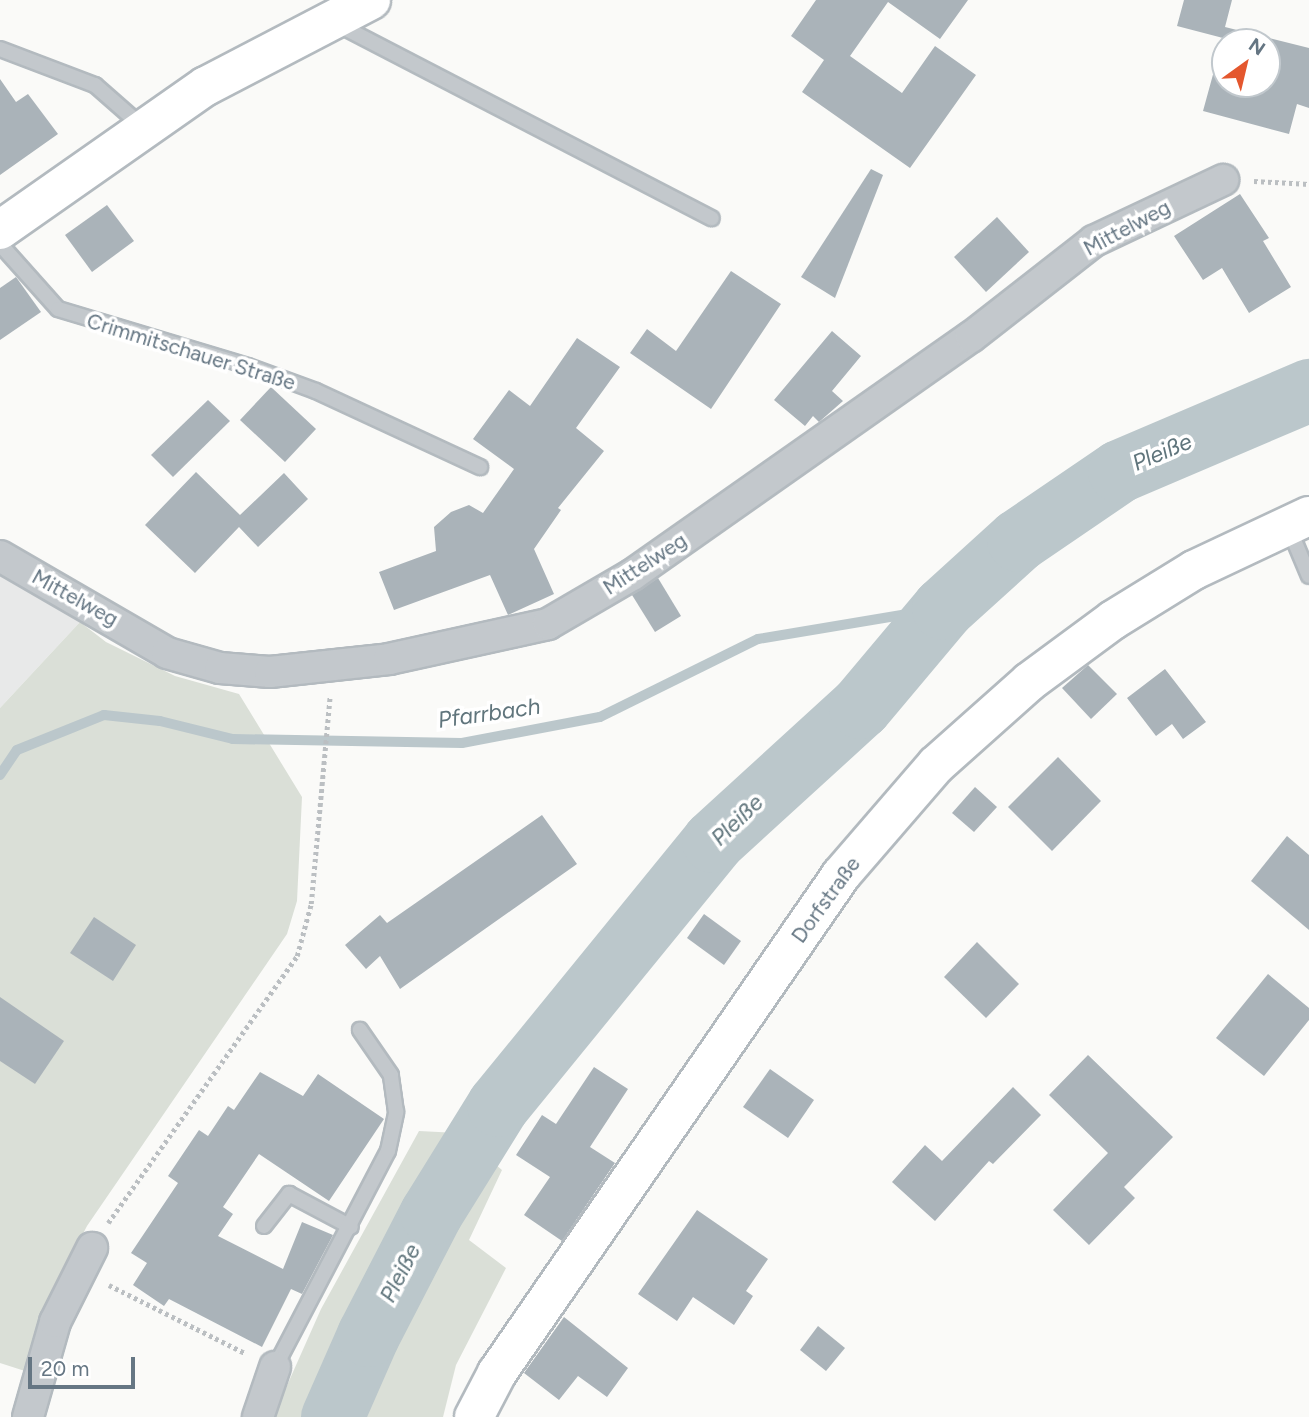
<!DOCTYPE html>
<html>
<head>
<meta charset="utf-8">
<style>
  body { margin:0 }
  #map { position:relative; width:1309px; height:1417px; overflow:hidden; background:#fafaf8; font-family:Figtree,sans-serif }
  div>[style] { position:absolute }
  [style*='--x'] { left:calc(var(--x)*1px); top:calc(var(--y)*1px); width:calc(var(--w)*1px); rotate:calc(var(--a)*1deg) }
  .built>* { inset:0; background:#e8e9e9 }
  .green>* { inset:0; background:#dadfd7 }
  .stream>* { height:10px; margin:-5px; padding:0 5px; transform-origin:5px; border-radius:5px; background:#bbc7cb }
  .river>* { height:63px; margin:-31.5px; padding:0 31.5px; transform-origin:31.5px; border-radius:31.5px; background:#bbc7cb }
  .building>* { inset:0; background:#aab3b9 }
  .path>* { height:4.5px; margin-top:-2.25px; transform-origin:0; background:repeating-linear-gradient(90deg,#bbbfc2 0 3.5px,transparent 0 7px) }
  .roads { filter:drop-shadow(2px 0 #b3babf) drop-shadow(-2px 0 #b3babf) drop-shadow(0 2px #b3babf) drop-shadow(0 -2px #b3babf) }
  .lane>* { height:14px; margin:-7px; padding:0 7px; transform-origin:7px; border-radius:7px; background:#c3c8cc }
  .street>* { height:30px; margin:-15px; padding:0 15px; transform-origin:15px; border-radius:15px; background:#c3c8cc }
  .secondary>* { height:38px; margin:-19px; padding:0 19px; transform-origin:19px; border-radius:19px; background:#fff }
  span { translate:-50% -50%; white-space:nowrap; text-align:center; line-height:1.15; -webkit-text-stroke:7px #fff; paint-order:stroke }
  .street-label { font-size:21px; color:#657683 }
  .water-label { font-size:23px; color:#60757c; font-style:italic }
  .north { position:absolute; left:1211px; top:28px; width:70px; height:70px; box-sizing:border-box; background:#fff; border:2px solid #c1c8cd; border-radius:50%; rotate:34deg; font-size:19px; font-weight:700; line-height:28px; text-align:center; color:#657683 }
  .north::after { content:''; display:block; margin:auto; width:24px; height:32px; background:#e4572e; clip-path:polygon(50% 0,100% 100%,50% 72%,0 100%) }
  .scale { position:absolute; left:28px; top:1357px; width:107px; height:32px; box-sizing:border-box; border:4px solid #657683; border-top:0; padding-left:9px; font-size:21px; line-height:24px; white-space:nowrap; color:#657683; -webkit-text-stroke:5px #fff; paint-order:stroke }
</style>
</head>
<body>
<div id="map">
  <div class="built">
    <div style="clip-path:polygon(0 569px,80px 622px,0 708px)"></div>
  </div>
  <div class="green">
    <div style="clip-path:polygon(80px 622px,106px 642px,175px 676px,239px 694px,302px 797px,297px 901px,287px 934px,87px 1226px,47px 1303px,28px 1372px,0 1363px,0 708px)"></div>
    <div style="clip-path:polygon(419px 1131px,458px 1133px,502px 1170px,469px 1240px,506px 1268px,456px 1365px,443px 1417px,273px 1417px,321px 1309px)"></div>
  </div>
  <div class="stream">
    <div style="--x:0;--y:775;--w:30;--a:-56"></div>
    <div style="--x:17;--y:750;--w:94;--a:-21.9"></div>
    <div style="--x:104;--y:715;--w:56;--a:6.1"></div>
    <div style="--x:160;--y:721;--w:75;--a:13.9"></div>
    <div style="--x:233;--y:739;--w:229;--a:1"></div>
    <div style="--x:462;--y:743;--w:140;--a:-10.7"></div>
    <div style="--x:600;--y:717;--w:176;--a:-26.3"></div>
    <div style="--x:758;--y:639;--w:188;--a:-9.5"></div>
  </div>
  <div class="river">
    <div style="--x:332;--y:1417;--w:90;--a:-66.3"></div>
    <div style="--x:368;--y:1335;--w:137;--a:-62.7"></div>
    <div style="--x:431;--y:1213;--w:127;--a:-58.2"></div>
    <div style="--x:498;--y:1105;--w:340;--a:-50.8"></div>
    <div style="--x:713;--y:841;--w:199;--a:-42.4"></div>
    <div style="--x:860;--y:707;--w:129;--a:-50"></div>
    <div style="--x:943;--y:608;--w:101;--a:-42.2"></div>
    <div style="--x:1018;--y:540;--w:122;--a:-34.3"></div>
    <div style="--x:1119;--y:471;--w:207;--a:-23.1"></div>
  </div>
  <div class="building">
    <div style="clip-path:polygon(816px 0,968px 0,940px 39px,888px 2px,850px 56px,902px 93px,935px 46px,976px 75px,910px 168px,802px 92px,824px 60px,791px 36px)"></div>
    <div style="clip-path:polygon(evenodd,1184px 0,1232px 0,1225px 27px,1309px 48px,1309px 108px,1297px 104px,1289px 134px,1203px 111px,1223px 38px,1177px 26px,1184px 0,1225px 42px,1267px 42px,1267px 84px,1225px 84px,1225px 42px)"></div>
    <div style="clip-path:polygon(0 79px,16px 102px,28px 94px,58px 134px,0 175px)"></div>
    <div style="clip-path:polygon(871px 169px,883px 175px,835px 298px,801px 277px)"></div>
    <div style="clip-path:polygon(1240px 194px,1269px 238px,1263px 241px,1291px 287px,1249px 313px,1222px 268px,1203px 280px,1174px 236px)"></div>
    <div style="clip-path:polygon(107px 205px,134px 241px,92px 272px,65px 235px)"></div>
    <div style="clip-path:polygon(997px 217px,1029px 252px,986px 292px,954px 257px)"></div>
    <div style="clip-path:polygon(731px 271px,781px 304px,711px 409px,630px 353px,647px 329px,676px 351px)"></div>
    <div style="clip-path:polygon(16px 277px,41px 312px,0 340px,0 288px)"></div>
    <div style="clip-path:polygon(832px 331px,861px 356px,832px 391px,843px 401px,819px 422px,813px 416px,805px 426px,774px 400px)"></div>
    <div style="clip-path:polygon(577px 338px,620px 367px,576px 428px,604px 451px,558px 508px,561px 510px,534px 549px,554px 594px,508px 615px,490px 575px,394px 610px,379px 572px,436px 551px,434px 527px,451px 512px,469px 505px,483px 513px,514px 469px,473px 439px,509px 390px,530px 406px)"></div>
    <div style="clip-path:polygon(271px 387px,316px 429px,285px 462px,240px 420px)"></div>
    <div style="clip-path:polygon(208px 400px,230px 421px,173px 477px,151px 455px)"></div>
    <div style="clip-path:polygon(196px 472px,240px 515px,284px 473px,308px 499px,258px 547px,239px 527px,195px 573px,145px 525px)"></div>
    <div style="clip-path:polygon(658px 578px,681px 616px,655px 632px,632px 595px)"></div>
    <div style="clip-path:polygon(1088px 665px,1117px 694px,1091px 719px,1062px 688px)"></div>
    <div style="clip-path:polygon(1165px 669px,1206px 722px,1183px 739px,1172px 724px,1156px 736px,1127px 698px)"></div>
    <div style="clip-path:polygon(1058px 757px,1101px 801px,1052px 851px,1008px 807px)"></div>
    <div style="clip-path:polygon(975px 787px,997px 807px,974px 832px,952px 813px)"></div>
    <div style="clip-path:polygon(542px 815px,577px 864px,400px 989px,380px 956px,366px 969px,345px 945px,380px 915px,387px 923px)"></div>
    <div style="clip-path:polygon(1287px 836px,1309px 855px,1309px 930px,1251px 881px)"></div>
    <div style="clip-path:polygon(704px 914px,741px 941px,724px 965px,687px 938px)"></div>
    <div style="clip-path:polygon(94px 917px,136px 945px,113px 981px,70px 953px)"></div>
    <div style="clip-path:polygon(977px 942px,1019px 984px,986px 1018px,944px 977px)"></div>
    <div style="clip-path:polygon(1268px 974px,1309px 1008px,1309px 1020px,1264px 1076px,1216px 1038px)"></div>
    <div style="clip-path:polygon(0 997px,64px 1041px,35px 1084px,0 1061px)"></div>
    <div style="clip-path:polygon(1088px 1055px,1173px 1137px,1124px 1187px,1135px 1198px,1089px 1245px,1053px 1210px,1108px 1153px,1049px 1095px)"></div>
    <div style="clip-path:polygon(594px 1067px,628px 1089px,590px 1147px,615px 1163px,562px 1241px,524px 1215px,550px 1177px,516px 1155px,542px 1115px,556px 1124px)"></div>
    <div style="clip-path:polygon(770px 1069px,814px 1100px,788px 1138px,743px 1107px)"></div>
    <div style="clip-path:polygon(260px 1072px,303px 1096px,318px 1074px,384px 1119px,329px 1201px,259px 1154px,223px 1207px,233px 1214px,218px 1236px,283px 1269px,302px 1222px,333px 1235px,302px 1294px,291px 1289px,262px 1347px,169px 1299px,164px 1306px,133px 1285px,147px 1263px,131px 1253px,178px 1183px,168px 1176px,199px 1130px,208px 1136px,228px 1106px,234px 1110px)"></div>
    <div style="clip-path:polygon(1013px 1087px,1041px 1115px,993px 1164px,989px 1161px,935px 1221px,892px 1182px,925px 1145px,942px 1161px)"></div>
    <div style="clip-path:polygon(697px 1210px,768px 1259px,746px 1291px,753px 1296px,734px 1325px,693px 1297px,677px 1321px,638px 1294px)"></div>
    <div style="clip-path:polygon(564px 1317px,628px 1368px,607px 1397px,578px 1376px,559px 1400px,524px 1373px)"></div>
    <div style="clip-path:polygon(818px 1326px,845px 1348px,826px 1371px,800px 1350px)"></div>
  </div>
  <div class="path">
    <div style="--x:1254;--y:181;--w:55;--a:3.1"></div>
    <div style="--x:108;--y:1223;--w:327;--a:-54.7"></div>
    <div style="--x:297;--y:956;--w:54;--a:-74.9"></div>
    <div style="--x:311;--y:904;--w:209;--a:-84.8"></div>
    <div style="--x:109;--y:1285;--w:152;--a:26.6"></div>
  </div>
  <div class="roads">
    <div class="lane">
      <div style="--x:337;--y:24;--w:422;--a:27.4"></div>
      <div style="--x:0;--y:49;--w:102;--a:20.8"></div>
      <div style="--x:95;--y:85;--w:64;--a:41.2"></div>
      <div style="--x:0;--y:244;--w:87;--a:48.3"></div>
      <div style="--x:58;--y:309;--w:198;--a:16.7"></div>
      <div style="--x:248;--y:366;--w:72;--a:20.2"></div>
      <div style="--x:316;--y:391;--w:181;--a:24.9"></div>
      <div style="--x:1288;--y:526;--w:54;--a:67.2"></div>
      <div style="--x:264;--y:1226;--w:41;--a:-52"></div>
      <div style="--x:289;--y:1194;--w:70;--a:28"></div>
      <div style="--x:275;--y:1367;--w:244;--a:-62.4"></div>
      <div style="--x:388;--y:1151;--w:40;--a:-78"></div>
      <div style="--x:396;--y:1112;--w:37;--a:-98"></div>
      <div style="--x:391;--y:1075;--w:55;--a:-124.6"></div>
    </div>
    <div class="street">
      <div style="--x:0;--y:556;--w:193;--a:30.1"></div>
      <div style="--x:167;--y:653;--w:55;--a:15.8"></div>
      <div style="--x:220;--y:668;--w:50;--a:4.6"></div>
      <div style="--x:270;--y:672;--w:120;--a:-6.2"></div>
      <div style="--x:389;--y:659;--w:163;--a:-12.4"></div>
      <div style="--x:548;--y:624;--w:97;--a:-30.3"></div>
      <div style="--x:632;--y:575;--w:414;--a:-35.1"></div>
      <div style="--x:971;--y:337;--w:156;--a:-38"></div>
      <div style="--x:1094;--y:241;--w:143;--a:-25.3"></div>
      <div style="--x:28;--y:1417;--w:99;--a:-74.1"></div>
      <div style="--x:55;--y:1322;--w:83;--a:-63.4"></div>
      <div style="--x:258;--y:1417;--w:53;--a:-71.2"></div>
    </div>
    <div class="secondary">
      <div style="--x:0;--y:230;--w:251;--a:-35"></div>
      <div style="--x:206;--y:86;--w:186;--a:-27.5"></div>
      <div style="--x:474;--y:1417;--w:50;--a:-62.4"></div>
      <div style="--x:497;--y:1373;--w:605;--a:-55.36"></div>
      <div style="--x:841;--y:875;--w:145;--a:-49.2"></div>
      <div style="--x:936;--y:765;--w:125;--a:-41.7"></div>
      <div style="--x:1029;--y:682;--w:104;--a:-36.4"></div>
      <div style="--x:1113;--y:620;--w:95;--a:-31.7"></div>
      <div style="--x:1194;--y:570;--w:127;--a:-25.2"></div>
    </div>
  </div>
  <div class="street-label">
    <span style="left:1127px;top:228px;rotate:-28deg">Mittelweg</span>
    <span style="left:191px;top:352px;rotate:17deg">Crimmitschauer Straße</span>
    <span style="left:645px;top:564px;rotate:-33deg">Mittelweg</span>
    <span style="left:75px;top:598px;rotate:29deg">Mittelweg</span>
    <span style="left:826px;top:900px;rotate:-54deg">Dorfstraße</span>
  </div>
  <div class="water-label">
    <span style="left:1162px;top:452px;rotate:-23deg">Pleiße</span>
    <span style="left:489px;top:713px;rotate:-8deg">Pfarrbach</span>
    <span style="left:737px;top:820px;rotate:-44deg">Pleiße</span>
    <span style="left:400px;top:1273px;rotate:-63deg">Pleiße</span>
  </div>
  <div class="north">N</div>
  <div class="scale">20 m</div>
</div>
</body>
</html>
